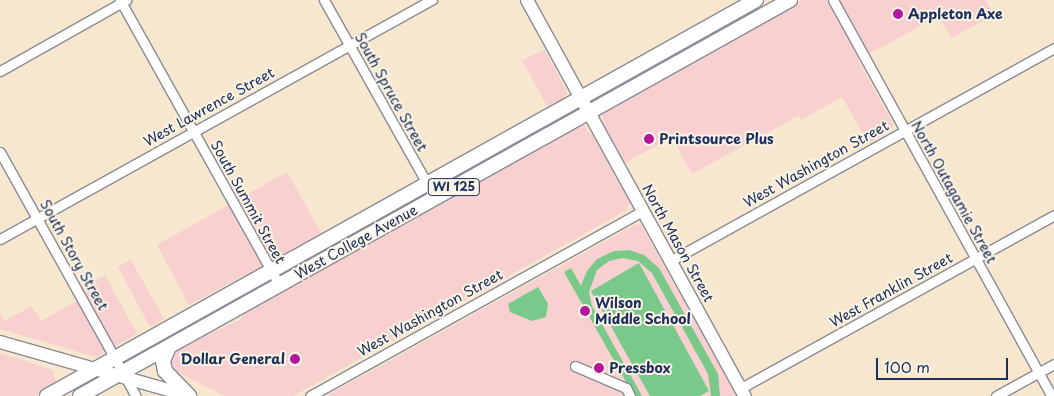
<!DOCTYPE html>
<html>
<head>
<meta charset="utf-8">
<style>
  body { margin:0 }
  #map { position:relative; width:1054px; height:396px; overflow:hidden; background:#f7e7ce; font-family:"Playpen Sans",sans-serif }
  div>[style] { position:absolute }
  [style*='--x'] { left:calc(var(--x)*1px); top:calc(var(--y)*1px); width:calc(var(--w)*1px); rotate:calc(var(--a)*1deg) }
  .built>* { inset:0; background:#f7d0cf }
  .green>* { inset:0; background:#78c98a }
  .roads { filter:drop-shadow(1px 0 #898b96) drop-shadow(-1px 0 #898b96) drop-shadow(0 1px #898b96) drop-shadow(0 -1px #898b96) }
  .minor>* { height:9px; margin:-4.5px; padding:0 4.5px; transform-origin:4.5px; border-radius:4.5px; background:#fff }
  .secondary>* { height:12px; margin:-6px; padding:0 6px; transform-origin:6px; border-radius:6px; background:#fff }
  .primary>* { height:14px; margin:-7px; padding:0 7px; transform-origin:7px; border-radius:7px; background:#fff }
  .dots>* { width:14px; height:14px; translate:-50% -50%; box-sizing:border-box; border:2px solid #fcf5e5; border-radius:50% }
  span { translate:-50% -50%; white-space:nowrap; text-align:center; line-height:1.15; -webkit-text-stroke:4px #fcf5e5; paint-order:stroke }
  .shield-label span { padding:1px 4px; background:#fcf5e5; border:1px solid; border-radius:4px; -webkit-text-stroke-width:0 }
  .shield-label { font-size:12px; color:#1b2f5e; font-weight:700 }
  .poi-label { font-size:14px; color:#1b2f5e; font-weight:700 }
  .left { translate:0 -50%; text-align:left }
  .right { translate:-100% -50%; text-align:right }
  .street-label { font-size:14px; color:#1b2f5e }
  .scale { position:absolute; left:876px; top:358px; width:132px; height:22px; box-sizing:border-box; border:2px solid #1b2f5e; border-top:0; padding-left:6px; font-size:15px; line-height:18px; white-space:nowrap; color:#1b2f5e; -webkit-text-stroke:4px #fcf5e5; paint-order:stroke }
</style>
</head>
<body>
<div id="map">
  <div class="built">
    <div style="clip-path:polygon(802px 0,986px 0,994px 15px,951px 38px,939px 16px,858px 60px,894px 126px,869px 144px,842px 97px,801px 120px,798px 116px,692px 174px,672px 137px,625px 163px,603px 123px,602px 112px)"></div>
    <div style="clip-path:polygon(544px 49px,567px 92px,563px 100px,549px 109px,522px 61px)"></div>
    <div style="clip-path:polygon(578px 125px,585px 127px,594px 138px,630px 202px,627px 210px,293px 396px,225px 396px,171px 369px,171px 357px,184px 345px,240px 320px,245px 312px)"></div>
    <div style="clip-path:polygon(287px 172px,322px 234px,250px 277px,241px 277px,189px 305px,157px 245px)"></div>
    <div style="clip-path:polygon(636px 224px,641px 225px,737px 396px,326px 396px)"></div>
    <div style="clip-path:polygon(131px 260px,164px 319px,150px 327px,118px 267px)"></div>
    <div style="clip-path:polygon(105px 275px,137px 334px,96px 357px,0 329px,0 312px,5px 321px,31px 306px,41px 321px,86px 296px,82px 287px)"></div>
    <div style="clip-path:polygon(0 353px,53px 370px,56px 382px,36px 396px,0 396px)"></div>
  </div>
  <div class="green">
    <div style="clip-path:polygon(629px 250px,644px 255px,659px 268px,718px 374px,720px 396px,711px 396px,708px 374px,652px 273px,638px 261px,622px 258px,609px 261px,597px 270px,589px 292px,592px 306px,642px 396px,634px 396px,564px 272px,571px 268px,581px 286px,587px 271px,597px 259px,614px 251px)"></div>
    <div style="clip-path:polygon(639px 263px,709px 391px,700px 396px,650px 396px,591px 291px)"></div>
    <div style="clip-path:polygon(538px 287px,548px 304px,546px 317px,532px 321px,510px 312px,508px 304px)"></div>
  </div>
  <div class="roads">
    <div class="minor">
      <div style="--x:120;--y:0;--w:326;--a:60.8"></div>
      <div style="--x:324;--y:0;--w:227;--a:60.7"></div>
      <div style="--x:833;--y:0;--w:453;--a:61.1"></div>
      <div style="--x:0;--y:71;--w:145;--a:-29.4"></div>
      <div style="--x:0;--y:152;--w:279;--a:60.9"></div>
      <div style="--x:0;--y:239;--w:494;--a:-29"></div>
      <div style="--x:670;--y:261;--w:439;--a:-29"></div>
      <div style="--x:575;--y:366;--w:56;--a:23.3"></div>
      <div style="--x:626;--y:388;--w:9;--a:63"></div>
      <div style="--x:741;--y:388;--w:358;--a:-28.9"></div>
      <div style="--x:310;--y:396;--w:381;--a:-29.1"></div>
      <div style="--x:996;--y:396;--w:66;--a:-28.9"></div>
    </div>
    <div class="secondary">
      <div style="--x:527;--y:0;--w:452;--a:61.2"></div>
      <div style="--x:0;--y:342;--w:197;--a:15.9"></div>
    </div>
    <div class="primary">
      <div style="--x:168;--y:349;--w:13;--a:113"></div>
      <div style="--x:163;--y:361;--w:10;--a:79"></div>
      <div style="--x:165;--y:371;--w:35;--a:46"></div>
      <div style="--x:47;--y:396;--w:812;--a:-29.18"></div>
      <div style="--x:80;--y:396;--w:813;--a:-29.15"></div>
    </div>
  </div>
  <div class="dots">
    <div style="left:898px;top:14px;background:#b5179e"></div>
    <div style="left:649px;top:139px;background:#b5179e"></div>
    <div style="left:585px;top:311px;background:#b5179e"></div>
    <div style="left:295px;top:359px;background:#b5179e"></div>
    <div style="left:599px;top:368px;background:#b5179e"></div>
  </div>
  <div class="shield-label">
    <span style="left:454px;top:187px">WI 125</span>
  </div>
  <div class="poi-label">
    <span class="left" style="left:908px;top:14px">Appleton Axe</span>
    <span class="left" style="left:659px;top:139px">Printsource Plus</span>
    <span class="left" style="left:595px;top:311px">Wilson<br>Middle School</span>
    <span class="right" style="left:285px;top:359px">Dollar General</span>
    <span class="left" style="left:609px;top:368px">Pressbox</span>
  </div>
  <div class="street-label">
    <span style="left:391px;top:92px;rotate:61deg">South Spruce Street</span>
    <span style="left:209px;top:107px;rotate:-29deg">West Lawrence Street</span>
    <span style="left:816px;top:164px;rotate:-29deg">West Washington Street</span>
    <span style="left:954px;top:192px;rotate:61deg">North Outagamie Street</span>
    <span style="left:248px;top:202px;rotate:61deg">South Summit Street</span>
    <span style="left:356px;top:242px;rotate:-29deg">West College Avenue</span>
    <span style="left:678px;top:243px;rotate:61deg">North Mason Street</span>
    <span style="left:74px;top:255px;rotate:61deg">South Story Street</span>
    <span style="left:891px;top:290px;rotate:-29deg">West Franklin Street</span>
    <span style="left:430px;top:313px;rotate:-29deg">West Washington Street</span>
  </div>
  <div class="scale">100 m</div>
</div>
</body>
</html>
